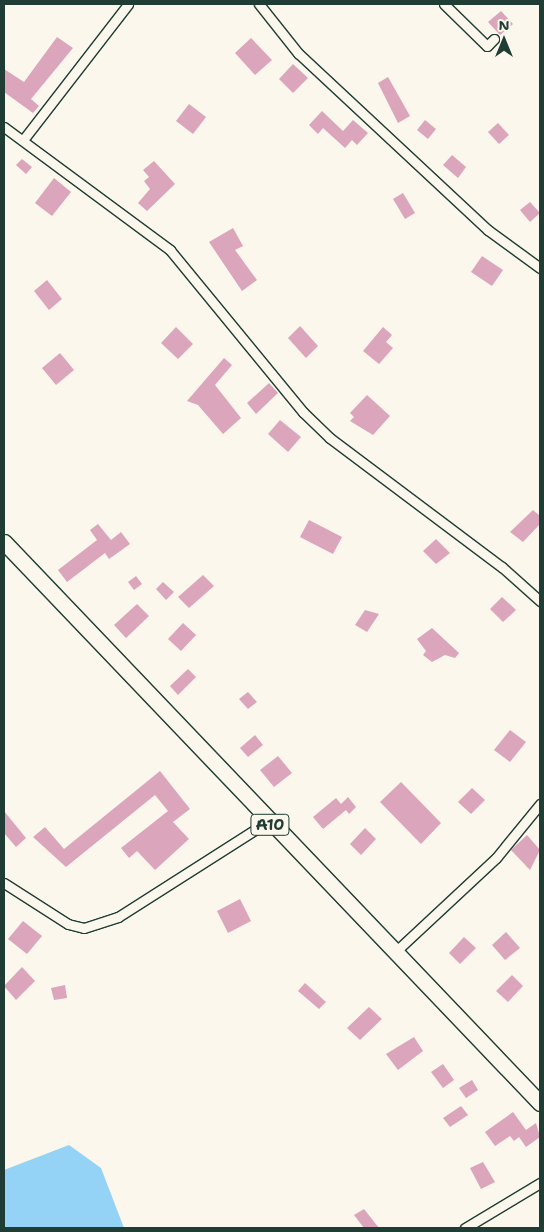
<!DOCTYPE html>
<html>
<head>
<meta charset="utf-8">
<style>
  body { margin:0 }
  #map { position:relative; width:544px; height:1232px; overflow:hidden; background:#fbf7ec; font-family:"Shantell Sans",sans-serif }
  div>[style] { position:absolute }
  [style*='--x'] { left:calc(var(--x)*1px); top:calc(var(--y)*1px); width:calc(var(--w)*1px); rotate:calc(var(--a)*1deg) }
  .water>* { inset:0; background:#94d3f5 }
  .building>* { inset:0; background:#dba5bb }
  .roads { filter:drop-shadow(1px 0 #1f3d34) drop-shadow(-1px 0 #1f3d34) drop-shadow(0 1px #1f3d34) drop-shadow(0 -1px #1f3d34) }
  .minor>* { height:9px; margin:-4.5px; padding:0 4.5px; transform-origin:4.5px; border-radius:4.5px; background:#fbf7ec }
  .trunk>* { height:15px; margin:-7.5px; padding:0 7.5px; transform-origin:7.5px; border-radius:7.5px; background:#fbf7ec }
  span { translate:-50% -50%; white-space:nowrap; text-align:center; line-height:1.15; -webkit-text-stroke:4.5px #fbf7ec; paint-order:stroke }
  .shield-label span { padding:1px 4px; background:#fbf7ec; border:1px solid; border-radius:4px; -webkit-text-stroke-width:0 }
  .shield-label { font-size:16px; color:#1f3d34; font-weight:700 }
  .frame { position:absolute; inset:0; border:5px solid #1f3d34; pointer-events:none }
  .north { position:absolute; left:479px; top:15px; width:50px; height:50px; -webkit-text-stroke:4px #fbf7ec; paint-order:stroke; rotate:0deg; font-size:14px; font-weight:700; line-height:20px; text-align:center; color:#1f3d34 }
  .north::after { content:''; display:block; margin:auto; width:18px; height:22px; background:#1f3d34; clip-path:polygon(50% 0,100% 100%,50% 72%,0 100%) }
</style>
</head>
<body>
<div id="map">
  <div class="water">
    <div style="clip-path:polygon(69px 1145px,101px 1168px,124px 1228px,4px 1228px,4px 1170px)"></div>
  </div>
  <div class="building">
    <div style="clip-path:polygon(501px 11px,513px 24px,500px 35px,488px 22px)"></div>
    <div style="clip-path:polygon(57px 37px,73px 48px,31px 99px,39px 106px,33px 113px,4px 92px,4px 69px,24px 82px)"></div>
    <div style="clip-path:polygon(251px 38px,272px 60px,255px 75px,235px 53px)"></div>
    <div style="clip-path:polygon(293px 64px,308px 78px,293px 93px,279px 79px)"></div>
    <div style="clip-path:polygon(388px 77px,410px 116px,398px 123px,378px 83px)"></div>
    <div style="clip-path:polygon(189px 104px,206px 117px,193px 134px,176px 121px)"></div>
    <div style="clip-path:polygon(322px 111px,343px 131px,353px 120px,368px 133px,357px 145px,352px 140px,345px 148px,323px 128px,318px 134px,309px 125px)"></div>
    <div style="clip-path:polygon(425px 120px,436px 129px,428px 139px,417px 130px)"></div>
    <div style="clip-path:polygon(498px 123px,509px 135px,499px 144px,488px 132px)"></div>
    <div style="clip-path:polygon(452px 155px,466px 167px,458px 178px,443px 165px)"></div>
    <div style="clip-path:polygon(22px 159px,32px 167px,26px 174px,16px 165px)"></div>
    <div style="clip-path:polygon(154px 161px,175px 184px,147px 211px,138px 203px,150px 189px,144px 181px,149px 177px,143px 170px)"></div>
    <div style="clip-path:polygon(54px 178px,71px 192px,52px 216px,35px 203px)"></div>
    <div style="clip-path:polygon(403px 193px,415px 213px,405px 219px,393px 199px)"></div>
    <div style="clip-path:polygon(530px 202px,540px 213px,530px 222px,520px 210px)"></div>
    <div style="clip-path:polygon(233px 228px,243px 246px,235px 250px,257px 280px,242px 291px,209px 242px)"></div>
    <div style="clip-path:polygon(482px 256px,503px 270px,492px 286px,471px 272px)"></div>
    <div style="clip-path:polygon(47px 280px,62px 299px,49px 310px,34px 291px)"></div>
    <div style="clip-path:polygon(300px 326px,318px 346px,306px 358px,288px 338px)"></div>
    <div style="clip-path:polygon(176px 327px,193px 344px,178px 359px,161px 343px)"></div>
    <div style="clip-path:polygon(383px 327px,392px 335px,386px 342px,393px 348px,379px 364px,363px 351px)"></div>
    <div style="clip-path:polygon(60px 353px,74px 370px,56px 385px,42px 368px)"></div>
    <div style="clip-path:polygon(224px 358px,232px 365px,215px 385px,241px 418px,223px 434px,198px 405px,187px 401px)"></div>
    <div style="clip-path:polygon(269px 383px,278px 393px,256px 414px,247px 403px)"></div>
    <div style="clip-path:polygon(367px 395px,390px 416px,373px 435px,350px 421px,354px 417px,350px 413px)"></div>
    <div style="clip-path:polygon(280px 420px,301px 437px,288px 452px,268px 434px)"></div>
    <div style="clip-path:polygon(533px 510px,540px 516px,540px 524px,523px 542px,510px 532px)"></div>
    <div style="clip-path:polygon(309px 520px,342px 537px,333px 554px,300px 537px)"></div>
    <div style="clip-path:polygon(98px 524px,111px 540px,121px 532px,130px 544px,109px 559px,105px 553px,67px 582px,58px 570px,97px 540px,90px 530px)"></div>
    <div style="clip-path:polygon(436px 539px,450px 553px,436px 564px,423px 551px)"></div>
    <div style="clip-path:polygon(203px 575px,214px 586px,189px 608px,178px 597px)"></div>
    <div style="clip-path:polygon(136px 576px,142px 584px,134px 590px,128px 582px)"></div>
    <div style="clip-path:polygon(163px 582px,174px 592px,166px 600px,156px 589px)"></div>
    <div style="clip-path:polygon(502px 597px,516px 610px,503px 622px,490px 609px)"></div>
    <div style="clip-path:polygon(137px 604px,149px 616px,126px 638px,114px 625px)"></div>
    <div style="clip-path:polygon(365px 610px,379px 614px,367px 632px,355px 625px)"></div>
    <div style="clip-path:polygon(183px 623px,196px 635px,181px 651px,168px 639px)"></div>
    <div style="clip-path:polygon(432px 628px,459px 653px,455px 658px,445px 655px,432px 662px,423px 655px,426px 651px,417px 639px)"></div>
    <div style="clip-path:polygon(188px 669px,196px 677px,178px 695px,170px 686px)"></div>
    <div style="clip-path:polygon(248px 692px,257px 702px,248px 709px,239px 699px)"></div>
    <div style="clip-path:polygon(510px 730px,526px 742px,510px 762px,494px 750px)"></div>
    <div style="clip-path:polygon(255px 735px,263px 745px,248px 757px,240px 748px)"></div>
    <div style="clip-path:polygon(278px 756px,292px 773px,274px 787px,260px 770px)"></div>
    <div style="clip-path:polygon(160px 771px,190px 809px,173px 822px,189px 839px,155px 870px,137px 851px,129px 858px,121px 848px,168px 811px,155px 795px,66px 867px,33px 837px,45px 827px,64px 849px)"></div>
    <div style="clip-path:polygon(401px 782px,441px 823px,421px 844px,380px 802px)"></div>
    <div style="clip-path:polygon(472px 788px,485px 800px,471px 814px,458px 802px)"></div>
    <div style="clip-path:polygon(348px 797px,356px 807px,349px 814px,346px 810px,323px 829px,313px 817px,336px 798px,341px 804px)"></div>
    <div style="clip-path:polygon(4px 811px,26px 838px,16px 847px,4px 833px)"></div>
    <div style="clip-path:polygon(365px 828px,376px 839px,361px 855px,350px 844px)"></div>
    <div style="clip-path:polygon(527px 835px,540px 850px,530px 870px,511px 850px)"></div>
    <div style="clip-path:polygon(240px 899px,251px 921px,228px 933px,217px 911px)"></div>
    <div style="clip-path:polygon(23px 921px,42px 936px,27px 954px,8px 939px)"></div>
    <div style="clip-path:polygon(506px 932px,520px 948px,505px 960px,492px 945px)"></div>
    <div style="clip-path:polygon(464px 937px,476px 948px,460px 964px,449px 953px)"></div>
    <div style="clip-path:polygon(22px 967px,35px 981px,16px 1000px,4px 986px)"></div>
    <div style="clip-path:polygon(512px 975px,523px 986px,508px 1002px,496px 991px)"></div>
    <div style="clip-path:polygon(305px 983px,326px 1002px,319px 1009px,298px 991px)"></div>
    <div style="clip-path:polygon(65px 985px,67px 998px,54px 1000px,51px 988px)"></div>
    <div style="clip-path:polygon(369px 1007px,382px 1019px,360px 1040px,347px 1028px)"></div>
    <div style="clip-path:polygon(414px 1037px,423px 1051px,398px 1070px,386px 1054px)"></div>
    <div style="clip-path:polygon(443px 1064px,454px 1080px,443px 1088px,431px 1072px)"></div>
    <div style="clip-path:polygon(472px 1080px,478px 1090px,466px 1098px,459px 1088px)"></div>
    <div style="clip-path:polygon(461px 1106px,468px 1115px,450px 1127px,443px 1118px)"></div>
    <div style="clip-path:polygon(513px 1112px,526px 1130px,536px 1123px,540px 1137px,526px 1147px,519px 1137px,514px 1141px,510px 1136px,495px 1146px,485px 1132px)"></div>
    <div style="clip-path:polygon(483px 1162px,495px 1182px,481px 1189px,470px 1168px)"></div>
    <div style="clip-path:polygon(364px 1209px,379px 1228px,364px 1228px,354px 1215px)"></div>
  </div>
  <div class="roads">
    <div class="minor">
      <div style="--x:259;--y:4;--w:63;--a:51.5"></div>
      <div style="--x:298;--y:53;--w:260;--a:43"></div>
      <div style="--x:488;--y:230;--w:64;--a:36.2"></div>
      <div style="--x:444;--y:4;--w:60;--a:44.3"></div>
      <div style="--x:487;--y:46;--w:10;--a:-45"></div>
      <div style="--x:4;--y:127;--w:207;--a:36.5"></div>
      <div style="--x:170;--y:250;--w:210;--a:50.6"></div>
      <div style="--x:303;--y:412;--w:37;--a:44"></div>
      <div style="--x:330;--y:438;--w:215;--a:36.9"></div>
      <div style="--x:502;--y:567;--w:51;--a:41.8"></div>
      <div style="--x:23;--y:140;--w:172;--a:-52.3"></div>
      <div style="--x:4;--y:883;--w:76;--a:32.6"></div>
      <div style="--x:68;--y:924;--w:16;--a:14"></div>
      <div style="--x:84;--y:928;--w:36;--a:-18"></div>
      <div style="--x:118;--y:917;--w:177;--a:-32.5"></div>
      <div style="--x:394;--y:953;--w:139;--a:-43"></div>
      <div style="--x:496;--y:858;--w:70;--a:-50.8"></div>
      <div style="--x:465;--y:1228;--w:87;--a:-31"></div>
    </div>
    <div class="trunk">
      <div style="--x:4;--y:542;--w:776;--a:46.31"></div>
    </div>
  </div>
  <div class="shield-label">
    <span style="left:270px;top:825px">A10</span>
  </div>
  <div class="frame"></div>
  <div class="north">N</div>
</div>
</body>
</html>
